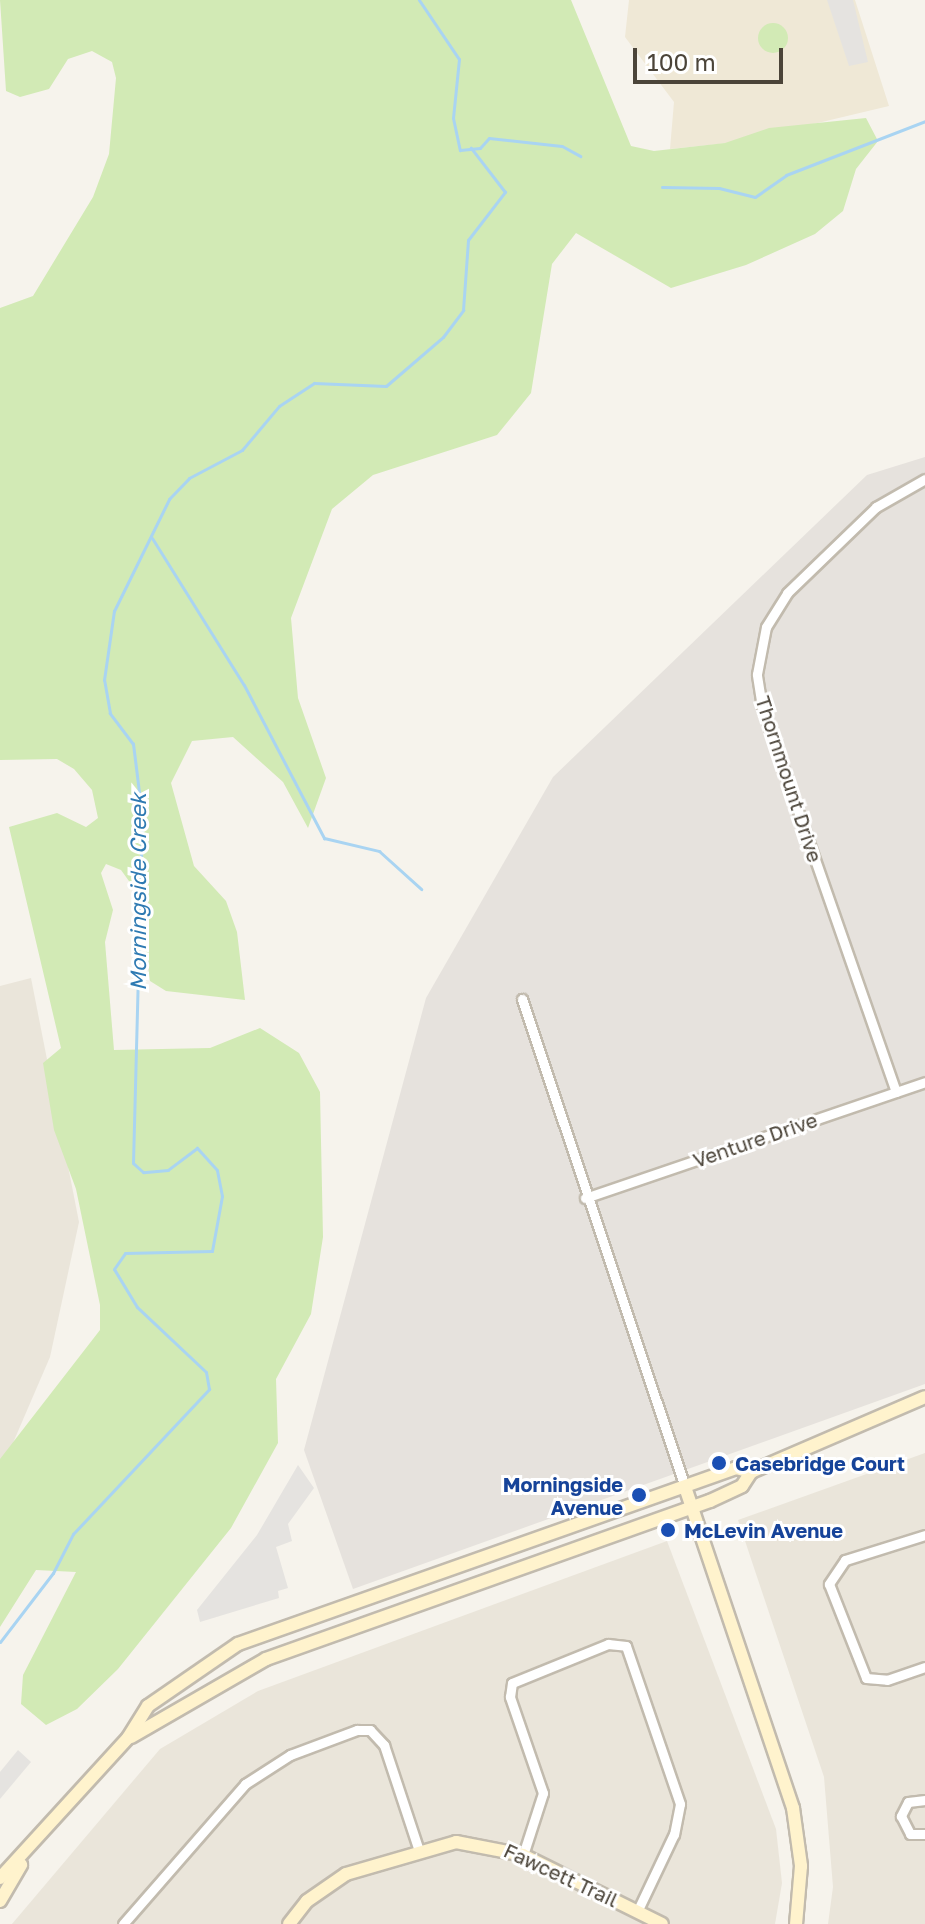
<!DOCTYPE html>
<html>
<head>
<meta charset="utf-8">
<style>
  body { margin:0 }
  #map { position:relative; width:925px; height:1924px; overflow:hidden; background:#f6f3ec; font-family:"Golos Text",sans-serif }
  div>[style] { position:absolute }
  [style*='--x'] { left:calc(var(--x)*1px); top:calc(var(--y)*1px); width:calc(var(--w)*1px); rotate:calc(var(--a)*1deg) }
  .residential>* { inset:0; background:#eae5da }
  .industrial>* { inset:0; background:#e6e2dd }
  .education>* { inset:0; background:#efe8d6 }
  .green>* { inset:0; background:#d2eab5 }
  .round { border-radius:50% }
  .parking>* { inset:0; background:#e5e3e0 }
  .stream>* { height:3px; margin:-1.5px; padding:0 1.5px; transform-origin:1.5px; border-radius:1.5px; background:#a9d4f2 }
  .roads { filter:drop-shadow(2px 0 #c2bbae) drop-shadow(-2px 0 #c2bbae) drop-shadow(0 2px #c2bbae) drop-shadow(0 -2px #c2bbae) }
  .street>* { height:9px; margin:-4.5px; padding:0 4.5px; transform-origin:4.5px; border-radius:4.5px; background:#fff }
  .secondary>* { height:12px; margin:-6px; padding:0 6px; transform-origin:6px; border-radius:6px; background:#fff3cd }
  .dots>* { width:22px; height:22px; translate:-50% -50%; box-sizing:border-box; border:4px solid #fff; border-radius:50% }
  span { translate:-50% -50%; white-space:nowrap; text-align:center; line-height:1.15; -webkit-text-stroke:6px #fff; paint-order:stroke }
  .street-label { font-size:20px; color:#4b4439 }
  .transit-label { font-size:20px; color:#164399; font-weight:700 }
  .left { translate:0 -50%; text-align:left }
  .right { translate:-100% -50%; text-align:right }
  .water-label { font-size:22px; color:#2e7ab2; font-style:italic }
  .scale { position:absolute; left:633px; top:48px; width:150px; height:36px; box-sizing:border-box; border:4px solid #4b4439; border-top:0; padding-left:10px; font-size:24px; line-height:28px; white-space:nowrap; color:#4b4439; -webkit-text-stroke:6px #fff; paint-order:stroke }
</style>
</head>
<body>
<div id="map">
  <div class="residential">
    <div style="clip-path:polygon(31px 978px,79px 1222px,50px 1357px,0 1473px,0 986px)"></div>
    <div style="clip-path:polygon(925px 1453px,925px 1924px,828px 1924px,833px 1887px,824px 1777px,738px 1520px)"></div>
    <div style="clip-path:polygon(667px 1541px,776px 1829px,782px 1883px,775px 1924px,12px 1924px,160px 1749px,258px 1691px)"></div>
  </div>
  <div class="industrial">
    <div style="clip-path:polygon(925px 457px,925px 1384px,353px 1589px,304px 1450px,426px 998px,553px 777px,867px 475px)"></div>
  </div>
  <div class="education">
    <div style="clip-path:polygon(629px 0,855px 0,889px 106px,738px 142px,670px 149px,674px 102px,625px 37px)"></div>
  </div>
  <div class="green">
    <div style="clip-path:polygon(0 0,571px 0,631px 146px,654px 151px,725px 143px,769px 128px,866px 118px,878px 141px,856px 169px,843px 211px,815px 234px,746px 265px,671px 288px,576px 233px,552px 264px,531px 393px,497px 435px,373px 475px,332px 509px,291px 618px,298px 698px,326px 778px,308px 828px,283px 782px,233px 737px,192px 741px,171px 783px,194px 866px,226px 901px,237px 932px,245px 1000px,166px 991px,150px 981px,139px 895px,121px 870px,106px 864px,101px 873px,113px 910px,105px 942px,114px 1050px,210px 1048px,260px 1028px,299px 1053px,320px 1092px,323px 1237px,311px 1314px,276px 1379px,278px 1443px,231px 1528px,118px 1669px,77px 1709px,46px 1725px,21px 1704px,23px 1675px,76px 1572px,36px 1570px,0 1627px,0 1459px,100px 1330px,100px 1305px,76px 1189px,54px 1130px,43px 1063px,61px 1048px,9px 827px,57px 813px,86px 827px,98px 818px,92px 790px,74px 769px,57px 759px,0 760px,0 308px,33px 296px,93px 197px,109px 154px,116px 78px,112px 62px,92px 51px,68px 59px,49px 89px,20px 97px,6px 91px)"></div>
    <div class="round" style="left:758px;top:23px;width:30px;height:30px"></div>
  </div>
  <div class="parking">
    <div style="clip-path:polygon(827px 0,853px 0,868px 62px,849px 66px)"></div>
    <div style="clip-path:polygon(298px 1465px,314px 1488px,288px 1524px,292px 1541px,276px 1547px,288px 1588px,278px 1591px,279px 1598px,200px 1622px,197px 1610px,257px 1535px)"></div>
    <div style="clip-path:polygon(18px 1750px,31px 1762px,0 1799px,0 1772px)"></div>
  </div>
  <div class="stream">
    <div style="--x:419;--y:0;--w:71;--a:55.9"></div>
    <div style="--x:459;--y:59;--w:59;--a:95.8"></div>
    <div style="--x:453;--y:118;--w:33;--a:78"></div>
    <div style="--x:460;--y:150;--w:20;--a:-6"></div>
    <div style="--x:480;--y:148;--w:13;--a:-48"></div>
    <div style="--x:489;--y:138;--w:73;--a:6.3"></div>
    <div style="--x:562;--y:146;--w:21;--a:29"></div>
    <div style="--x:662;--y:187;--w:57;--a:1"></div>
    <div style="--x:719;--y:188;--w:37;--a:14"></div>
    <div style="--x:755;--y:197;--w:38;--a:-35"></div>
    <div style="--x:786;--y:175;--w:149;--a:-21.2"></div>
    <div style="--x:152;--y:538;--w:173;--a:58"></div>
    <div style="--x:244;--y:685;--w:173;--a:62.4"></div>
    <div style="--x:324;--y:838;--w:57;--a:13.3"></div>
    <div style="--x:379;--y:851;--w:57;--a:42.1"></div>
    <div style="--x:0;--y:1642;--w:87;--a:-52.5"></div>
    <div style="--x:53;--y:1573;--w:44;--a:-62.9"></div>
    <div style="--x:73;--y:1534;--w:199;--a:-46.8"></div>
    <div style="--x:209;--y:1389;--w:17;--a:-100"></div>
    <div style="--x:206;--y:1372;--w:95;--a:-136.7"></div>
    <div style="--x:137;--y:1307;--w:44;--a:-121.2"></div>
    <div style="--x:114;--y:1269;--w:19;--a:-55"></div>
    <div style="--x:125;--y:1253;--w:87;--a:-1.3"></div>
    <div style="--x:212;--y:1251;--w:56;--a:-79.7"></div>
    <div style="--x:222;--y:1196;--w:26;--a:-101"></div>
    <div style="--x:217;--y:1170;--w:30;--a:-132"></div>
    <div style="--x:197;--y:1148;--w:36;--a:143"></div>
    <div style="--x:168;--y:1170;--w:25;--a:175"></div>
    <div style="--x:143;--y:1172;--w:13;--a:-138"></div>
    <div style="--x:133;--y:1163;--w:347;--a:-88.5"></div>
    <div style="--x:142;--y:816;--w:73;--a:-97.1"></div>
    <div style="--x:133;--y:744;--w:39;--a:-127"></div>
    <div style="--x:110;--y:713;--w:34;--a:-100"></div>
    <div style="--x:104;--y:680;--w:70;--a:-81.8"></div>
    <div style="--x:114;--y:611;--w:125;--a:-63.8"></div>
    <div style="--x:169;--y:499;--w:29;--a:-46"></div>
    <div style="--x:189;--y:478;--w:60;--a:-27.8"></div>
    <div style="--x:242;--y:450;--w:57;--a:-49.9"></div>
    <div style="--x:279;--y:406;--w:42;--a:-33.3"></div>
    <div style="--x:314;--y:383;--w:72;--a:2.4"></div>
    <div style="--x:386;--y:386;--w:75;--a:-40.7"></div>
    <div style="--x:443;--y:337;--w:34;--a:-53"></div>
    <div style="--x:463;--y:310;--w:70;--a:-85.9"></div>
    <div style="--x:468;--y:240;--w:61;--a:-52.4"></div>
    <div style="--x:505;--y:192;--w:56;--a:-127.7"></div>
  </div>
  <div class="roads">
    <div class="street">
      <div style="--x:522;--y:999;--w:515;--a:71.53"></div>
      <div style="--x:896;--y:1092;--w:408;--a:-109.2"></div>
      <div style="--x:762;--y:707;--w:33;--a:-99"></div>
      <div style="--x:757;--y:674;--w:48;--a:-79.2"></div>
      <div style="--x:766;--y:627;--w:40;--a:-58"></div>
      <div style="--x:787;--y:593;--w:124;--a:-44"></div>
      <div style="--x:876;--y:507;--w:56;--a:-29.7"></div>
      <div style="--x:585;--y:1198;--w:359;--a:-18.8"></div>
      <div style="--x:925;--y:1535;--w:84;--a:162.6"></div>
      <div style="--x:845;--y:1560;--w:29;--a:124"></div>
      <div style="--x:829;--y:1584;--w:101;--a:68.5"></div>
      <div style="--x:866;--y:1678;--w:21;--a:5"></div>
      <div style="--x:887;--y:1680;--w:40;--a:-18.9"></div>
      <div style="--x:925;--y:1800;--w:17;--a:173"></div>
      <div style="--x:908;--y:1802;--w:16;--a:117"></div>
      <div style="--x:901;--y:1816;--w:20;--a:63"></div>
      <div style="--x:910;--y:1834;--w:15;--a:0"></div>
      <div style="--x:523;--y:1855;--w:65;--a:-72.1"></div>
      <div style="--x:543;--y:1793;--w:102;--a:-109"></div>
      <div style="--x:510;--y:1697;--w:14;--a:-82"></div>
      <div style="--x:512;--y:1683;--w:104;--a:-22.1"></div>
      <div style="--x:608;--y:1644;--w:18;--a:6"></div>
      <div style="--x:626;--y:1646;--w:167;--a:71.1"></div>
      <div style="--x:680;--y:1804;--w:31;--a:101"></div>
      <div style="--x:674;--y:1834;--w:86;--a:115.4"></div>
      <div style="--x:123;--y:1924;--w:186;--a:-48.9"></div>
      <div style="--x:245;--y:1784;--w:54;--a:-32.8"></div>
      <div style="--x:290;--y:1755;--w:72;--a:-20.5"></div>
      <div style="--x:357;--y:1730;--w:13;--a:0"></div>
      <div style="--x:370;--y:1730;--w:21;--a:47"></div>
      <div style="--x:384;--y:1745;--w:108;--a:71.7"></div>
    </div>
    <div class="secondary">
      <div style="--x:685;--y:1487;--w:339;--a:71.4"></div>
      <div style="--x:793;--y:1808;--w:59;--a:82.1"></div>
      <div style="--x:801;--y:1866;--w:58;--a:94.9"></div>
      <div style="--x:131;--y:1737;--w:156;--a:-30"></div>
      <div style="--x:266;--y:1659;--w:471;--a:-19.6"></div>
      <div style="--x:710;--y:1501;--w:35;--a:-25"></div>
      <div style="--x:742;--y:1486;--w:17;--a:-57"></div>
      <div style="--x:751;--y:1472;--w:189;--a:-23.3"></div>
      <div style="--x:0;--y:1878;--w:190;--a:-47.6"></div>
      <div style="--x:128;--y:1738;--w:38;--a:-58"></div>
      <div style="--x:148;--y:1706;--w:109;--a:-34.6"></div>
      <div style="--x:238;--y:1644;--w:528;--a:-19.46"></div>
      <div style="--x:736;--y:1468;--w:16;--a:15"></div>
      <div style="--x:0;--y:1901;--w:42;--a:-59.7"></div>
      <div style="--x:289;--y:1924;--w:29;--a:-52"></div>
      <div style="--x:307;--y:1901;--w:47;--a:-34.7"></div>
      <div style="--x:346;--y:1874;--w:115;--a:-16.2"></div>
      <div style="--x:456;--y:1842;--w:68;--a:11"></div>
      <div style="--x:523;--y:1855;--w:155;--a:26.4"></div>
    </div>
  </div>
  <div class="dots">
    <div style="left:719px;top:1463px;background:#1a4fb4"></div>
    <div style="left:639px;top:1495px;background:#1a4fb4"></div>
    <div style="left:668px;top:1530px;background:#1a4fb4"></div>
  </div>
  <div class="street-label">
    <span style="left:789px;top:779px;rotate:72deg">Thornmount Drive</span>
    <span style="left:755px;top:1140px;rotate:-19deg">Venture Drive</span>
    <span style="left:561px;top:1875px;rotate:25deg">Fawcett Trail</span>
  </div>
  <div class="transit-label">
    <span class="left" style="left:735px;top:1463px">Casebridge Court</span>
    <span class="right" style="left:623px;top:1496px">Morningside<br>Avenue</span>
    <span class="left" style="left:684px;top:1530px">McLevin Avenue</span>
  </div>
  <div class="water-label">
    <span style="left:138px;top:892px;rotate:-90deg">Morningside Creek</span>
  </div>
  <div class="scale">100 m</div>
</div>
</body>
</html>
